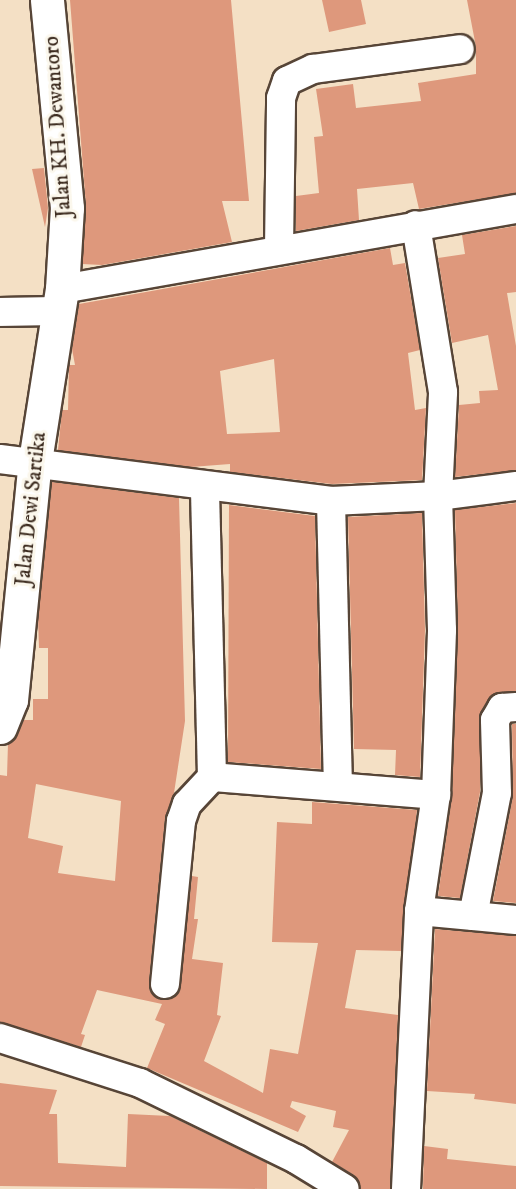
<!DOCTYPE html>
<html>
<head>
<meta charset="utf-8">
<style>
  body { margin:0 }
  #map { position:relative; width:516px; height:1189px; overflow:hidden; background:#f4e0c5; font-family:"IM FELL DW Pica",serif }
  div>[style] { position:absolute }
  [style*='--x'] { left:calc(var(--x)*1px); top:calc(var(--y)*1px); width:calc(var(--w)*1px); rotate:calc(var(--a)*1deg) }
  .building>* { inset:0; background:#de987c }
  .roads { filter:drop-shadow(2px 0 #574537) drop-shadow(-2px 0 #574537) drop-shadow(0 2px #574537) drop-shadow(0 -2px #574537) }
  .minor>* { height:28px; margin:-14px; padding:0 14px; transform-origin:14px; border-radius:14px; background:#fff }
  .tertiary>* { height:33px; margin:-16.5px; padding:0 16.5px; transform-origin:16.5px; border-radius:16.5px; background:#fff }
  span { translate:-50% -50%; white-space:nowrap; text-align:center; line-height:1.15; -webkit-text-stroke:6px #fbf7ec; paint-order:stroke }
  .street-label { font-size:21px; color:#3b2a1e }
</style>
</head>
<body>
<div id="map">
  <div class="building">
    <div style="clip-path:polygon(70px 0,231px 0,249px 201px,222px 201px,232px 242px,102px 265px,82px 264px,86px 206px)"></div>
    <div style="clip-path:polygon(322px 0,361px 0,366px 24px,329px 32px)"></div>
    <div style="clip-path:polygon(467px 0,516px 0,516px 193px,419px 209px,413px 183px,357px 189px,359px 220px,296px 231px,296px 196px,319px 193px,314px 137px,323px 136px,316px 89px,353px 84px,356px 108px,421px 101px,418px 83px,476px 74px,476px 47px)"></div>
    <div style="clip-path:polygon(44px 168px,48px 208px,45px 227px,32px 169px)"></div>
    <div style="clip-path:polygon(516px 226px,516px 292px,507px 293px,516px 346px,516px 470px,455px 477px,459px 405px,480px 403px,479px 391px,498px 390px,488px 335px,452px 343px,438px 258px,465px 254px,462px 235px)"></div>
    <div style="clip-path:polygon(evenodd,390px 248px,393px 265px,405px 263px,420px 350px,408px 353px,415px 410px,426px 408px,422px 480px,332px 484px,230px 472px,230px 464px,191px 467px,58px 450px,62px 410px,68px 410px,69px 365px,75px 365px,72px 349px,79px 304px,390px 248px,274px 359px,280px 432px,227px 434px,220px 371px,274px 359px)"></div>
    <div style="clip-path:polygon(evenodd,52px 482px,179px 498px,185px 721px,174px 793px,165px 819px,149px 982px,150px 991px,163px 1000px,179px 993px,192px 876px,198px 877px,194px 919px,198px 919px,192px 959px,223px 963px,217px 1015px,221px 1016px,204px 1061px,263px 1093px,270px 1049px,298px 1054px,318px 943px,272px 942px,277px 822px,312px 824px,312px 802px,417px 810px,401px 951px,356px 950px,345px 1008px,398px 1015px,390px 1189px,361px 1189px,354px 1175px,332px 1162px,349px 1130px,333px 1127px,336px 1111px,292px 1101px,290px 1107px,306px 1116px,298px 1132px,147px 1068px,165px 1024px,155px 1020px,162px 1004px,97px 990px,81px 1034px,85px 1035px,81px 1047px,0 1022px,0 775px,7px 776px,8px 743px,23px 720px,33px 720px,33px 699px,48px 699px,48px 648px,39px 648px,38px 618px,52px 482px,36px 784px,121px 801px,115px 881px,58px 873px,63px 846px,28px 838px,36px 784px)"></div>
    <div style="clip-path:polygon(516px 503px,516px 691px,494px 694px,481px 712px,480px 792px,460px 898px,438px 896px,452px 796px,458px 631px,455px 510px)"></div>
    <div style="clip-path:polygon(229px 505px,315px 516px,321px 769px,228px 762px)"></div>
    <div style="clip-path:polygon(422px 513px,425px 630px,420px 777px,395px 775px,396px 750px,354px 749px,348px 517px)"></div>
    <div style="clip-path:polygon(512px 724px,516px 724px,516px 903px,493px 901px,513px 796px)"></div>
    <div style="clip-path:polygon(435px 929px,516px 936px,516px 1104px,474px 1099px,475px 1094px,427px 1091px)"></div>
    <div style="clip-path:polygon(0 1083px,57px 1090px,49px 1114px,57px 1114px,58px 1163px,126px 1167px,128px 1114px,170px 1116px,267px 1163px,267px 1189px,0 1186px)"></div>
    <div style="clip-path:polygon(424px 1146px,448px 1149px,447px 1159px,516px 1166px,516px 1189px,423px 1189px)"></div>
  </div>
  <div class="roads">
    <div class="minor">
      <div style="--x:279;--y:248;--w:150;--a:-89.2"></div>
      <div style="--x:281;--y:98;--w:18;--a:-71"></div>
      <div style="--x:287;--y:81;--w:29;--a:-25"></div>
      <div style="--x:313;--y:69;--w:148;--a:-7.7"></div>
      <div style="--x:62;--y:289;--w:461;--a:-10"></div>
      <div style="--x:0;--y:312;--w:57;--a:-1"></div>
      <div style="--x:0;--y:459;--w:334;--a:7.2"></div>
      <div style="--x:331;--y:501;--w:107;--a:-2.7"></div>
      <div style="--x:438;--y:496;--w:79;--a:-7.3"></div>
      <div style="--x:331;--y:501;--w:284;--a:88.6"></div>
      <div style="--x:212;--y:777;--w:225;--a:4.6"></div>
      <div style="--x:419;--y:911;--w:97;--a:5.3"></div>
      <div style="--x:473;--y:916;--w:125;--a:-79"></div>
      <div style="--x:497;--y:793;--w:73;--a:-91.6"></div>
      <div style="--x:495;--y:720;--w:14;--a:-60"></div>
      <div style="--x:502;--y:708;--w:14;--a:-4"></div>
      <div style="--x:165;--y:984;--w:164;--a:-84.4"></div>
      <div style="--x:181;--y:821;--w:18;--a:-71"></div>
      <div style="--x:187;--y:804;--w:37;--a:-47"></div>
      <div style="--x:212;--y:777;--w:290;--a:-91.4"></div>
      <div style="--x:0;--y:1038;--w:147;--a:17.8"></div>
      <div style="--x:140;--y:1083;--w:174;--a:26"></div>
      <div style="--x:296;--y:1159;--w:57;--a:31.5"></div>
      <div style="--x:406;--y:1189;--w:278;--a:-87.3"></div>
      <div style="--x:419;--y:911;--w:117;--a:-81.7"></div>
      <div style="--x:436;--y:795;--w:165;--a:-87.9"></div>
      <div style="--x:442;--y:630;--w:134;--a:-91.7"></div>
      <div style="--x:438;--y:496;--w:104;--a:-87.2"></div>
      <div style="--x:443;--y:392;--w:169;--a:-99.2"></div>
    </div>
    <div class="tertiary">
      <div style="--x:0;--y:727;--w:29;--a:-68"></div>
      <div style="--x:11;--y:700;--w:240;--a:-84.3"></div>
      <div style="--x:35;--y:461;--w:174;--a:-81.1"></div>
      <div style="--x:62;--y:289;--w:81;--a:-86.5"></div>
      <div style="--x:67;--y:208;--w:209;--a:-95.5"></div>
    </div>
  </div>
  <div class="street-label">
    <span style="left:58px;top:127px;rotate:-94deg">Jalan KH. Dewantoro</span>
    <span style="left:31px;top:509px;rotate:-84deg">Jalan Dewi Sartika</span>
  </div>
</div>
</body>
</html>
